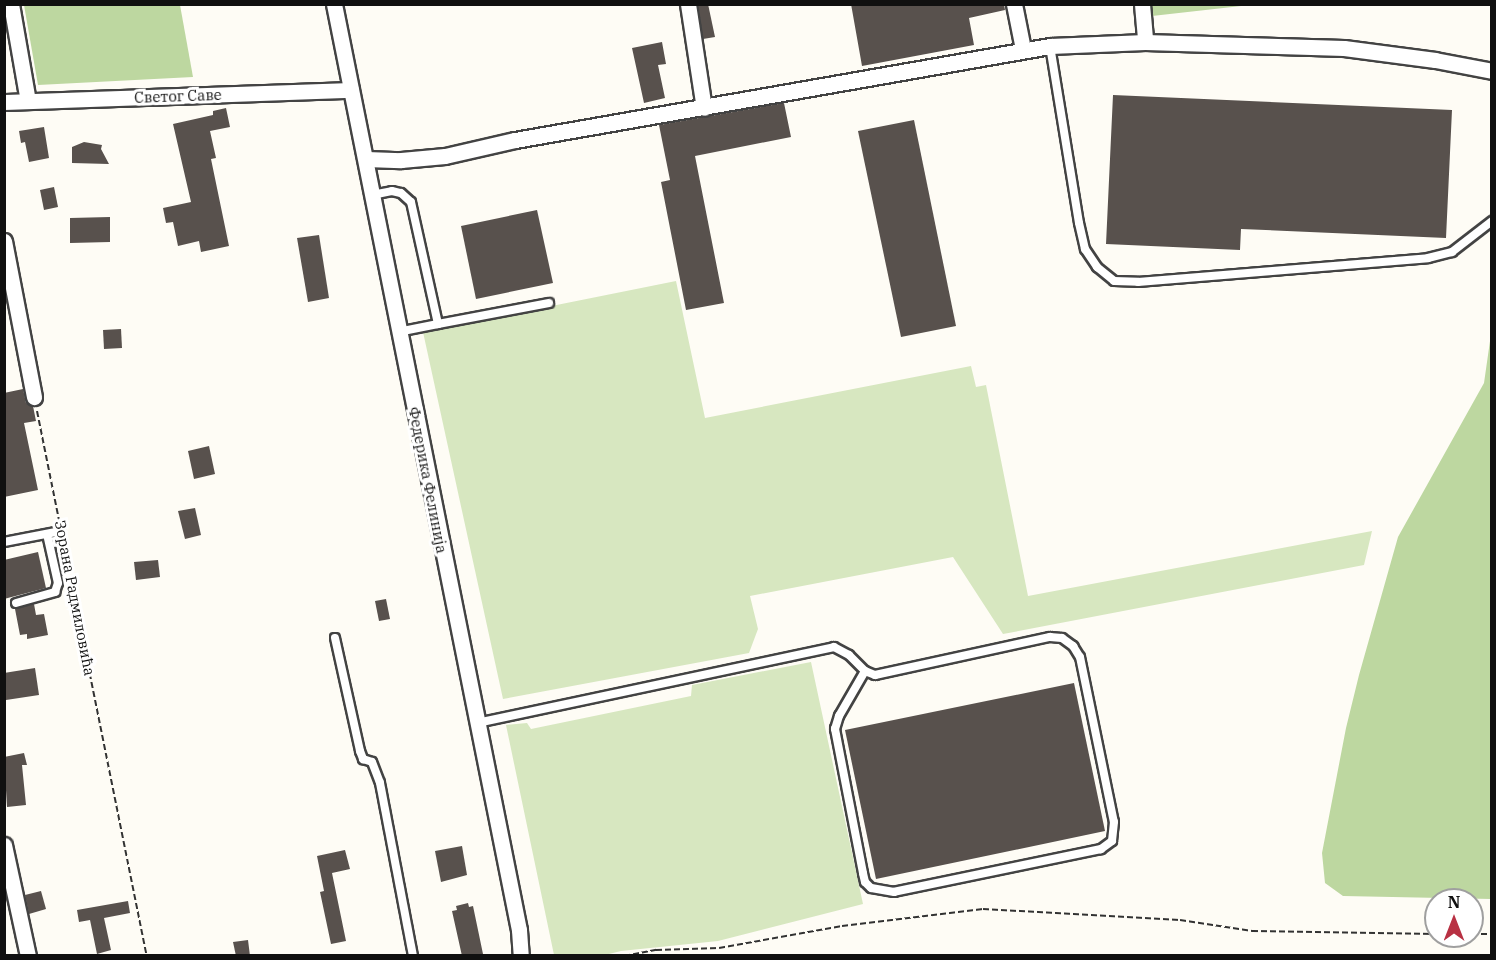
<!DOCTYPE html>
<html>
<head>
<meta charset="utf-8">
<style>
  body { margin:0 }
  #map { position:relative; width:1496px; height:960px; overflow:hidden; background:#fefcf5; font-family:"IBM Plex Serif",serif }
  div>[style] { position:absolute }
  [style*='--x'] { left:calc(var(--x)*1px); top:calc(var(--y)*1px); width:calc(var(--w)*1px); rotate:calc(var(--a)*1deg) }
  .green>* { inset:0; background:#d7e7c0 }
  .forest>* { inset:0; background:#bdd7a0 }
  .building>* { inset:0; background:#58514d }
  .path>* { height:2px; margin-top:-1px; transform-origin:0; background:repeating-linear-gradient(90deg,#323232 0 6px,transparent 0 9px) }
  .roads { filter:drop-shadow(2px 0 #434343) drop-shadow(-2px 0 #434343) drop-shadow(0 2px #434343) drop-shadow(0 -2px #434343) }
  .lane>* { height:8px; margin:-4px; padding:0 4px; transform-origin:4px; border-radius:4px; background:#fff }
  .street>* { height:15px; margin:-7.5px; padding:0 7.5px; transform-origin:7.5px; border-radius:7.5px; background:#fff }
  span { translate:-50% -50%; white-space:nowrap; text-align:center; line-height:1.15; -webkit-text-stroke:6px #fff; paint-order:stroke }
  .street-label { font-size:15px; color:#101010 }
  .frame { position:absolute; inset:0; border:6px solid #101010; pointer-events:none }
  .north { position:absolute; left:1424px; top:888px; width:60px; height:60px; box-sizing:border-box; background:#fff; border:2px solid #9f9f9f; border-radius:50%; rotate:0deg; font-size:16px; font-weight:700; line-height:24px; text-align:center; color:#101010 }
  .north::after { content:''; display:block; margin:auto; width:21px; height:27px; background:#b83143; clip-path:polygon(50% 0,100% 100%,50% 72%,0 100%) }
</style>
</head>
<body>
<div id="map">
  <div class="green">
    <div style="clip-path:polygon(676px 281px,705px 418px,971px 366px,976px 387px,986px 385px,1028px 596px,1372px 531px,1364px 565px,1003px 634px,953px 557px,750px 596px,758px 629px,749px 653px,503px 699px,423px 332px)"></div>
    <div style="clip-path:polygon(811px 662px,863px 904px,718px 941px,621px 951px,605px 955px,554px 955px,506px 725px,527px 723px,531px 729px,691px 696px,692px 685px)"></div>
  </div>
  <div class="forest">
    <div style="clip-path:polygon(24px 5px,180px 5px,193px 77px,38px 85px)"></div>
    <div style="clip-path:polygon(1149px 5px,1250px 5px,1152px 16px)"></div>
    <div style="clip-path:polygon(1491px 334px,1491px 899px,1343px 896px,1325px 883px,1322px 853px,1346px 728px,1359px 675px,1398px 537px,1484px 383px)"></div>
  </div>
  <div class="building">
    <div style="clip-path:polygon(698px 4px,708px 4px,715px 37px,703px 39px)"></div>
    <div style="clip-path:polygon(851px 4px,1004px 4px,1005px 10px,969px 18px,974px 45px,862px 66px)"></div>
    <div style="clip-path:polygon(662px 42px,666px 64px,658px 65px,665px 98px,644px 103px,632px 48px)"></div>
    <div style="clip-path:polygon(1113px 95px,1452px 110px,1446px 238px,1241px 229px,1240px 250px,1106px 244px)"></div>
    <div style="clip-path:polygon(784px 103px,791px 137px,695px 156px,724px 303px,686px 310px,661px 182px,670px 180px,659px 125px)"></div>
    <div style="clip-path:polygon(226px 108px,230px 127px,210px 131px,216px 158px,211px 159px,229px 246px,201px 252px,199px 241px,178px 246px,173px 222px,166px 223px,163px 208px,191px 202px,173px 124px,213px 115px,213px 111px)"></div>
    <div style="clip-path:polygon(914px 120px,956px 326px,901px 337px,858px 131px)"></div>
    <div style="clip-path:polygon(44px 127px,49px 158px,29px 162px,25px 142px,21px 143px,19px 131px)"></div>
    <div style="clip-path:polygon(84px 142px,102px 145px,101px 149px,109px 164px,72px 163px,72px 147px)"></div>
    <div style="clip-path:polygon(54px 187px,58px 207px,44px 210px,40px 190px)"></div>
    <div style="clip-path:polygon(537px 210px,553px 283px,476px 299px,461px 226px)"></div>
    <div style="clip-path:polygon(110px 217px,110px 242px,70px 243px,70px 218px)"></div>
    <div style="clip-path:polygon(319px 235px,329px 298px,308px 302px,297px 238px)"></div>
    <div style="clip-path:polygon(121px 329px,122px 348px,104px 349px,103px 330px)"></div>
    <div style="clip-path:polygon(23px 389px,26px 403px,33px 406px,36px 421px,24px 423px,38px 490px,4px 497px,4px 393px)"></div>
    <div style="clip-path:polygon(209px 446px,215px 474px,194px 479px,188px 451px)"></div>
    <div style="clip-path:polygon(195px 508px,201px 535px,185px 539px,178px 511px)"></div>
    <div style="clip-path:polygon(38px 552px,46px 588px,4px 599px,4px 560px)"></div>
    <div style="clip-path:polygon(158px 560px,160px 577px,136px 580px,134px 562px)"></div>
    <div style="clip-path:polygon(386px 599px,390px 619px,379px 621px,375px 601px)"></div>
    <div style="clip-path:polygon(34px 604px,36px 615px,44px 614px,48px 635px,27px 639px,27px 634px,20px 635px,15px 609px)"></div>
    <div style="clip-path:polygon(35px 668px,39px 695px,6px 700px,4px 673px)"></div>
    <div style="clip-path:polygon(1074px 683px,1105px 831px,876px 879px,845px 730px)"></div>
    <div style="clip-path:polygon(24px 753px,27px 765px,22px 765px,26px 805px,7px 807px,4px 757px)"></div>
    <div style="clip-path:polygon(462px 846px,467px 875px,441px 882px,435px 851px)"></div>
    <div style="clip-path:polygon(345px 850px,350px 869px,332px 873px,346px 941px,331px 944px,320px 892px,324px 891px,317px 856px)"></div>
    <div style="clip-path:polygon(41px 891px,46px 909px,29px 914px,25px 895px)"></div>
    <div style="clip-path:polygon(128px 901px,130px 913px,104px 918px,111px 950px,97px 954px,90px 920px,79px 922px,77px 910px)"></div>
    <div style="clip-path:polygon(468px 903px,469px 907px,473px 906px,483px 954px,476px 956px,462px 956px,452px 911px,457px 910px,456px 906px)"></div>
    <div style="clip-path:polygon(248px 940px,250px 956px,236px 956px,233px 942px)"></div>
  </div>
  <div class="path">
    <div style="--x:37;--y:411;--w:111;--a:78.6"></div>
    <div style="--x:63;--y:541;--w:423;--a:78.6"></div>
    <div style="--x:1472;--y:934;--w:20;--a:0"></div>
    <div style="--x:624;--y:956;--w:33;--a:-11"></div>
    <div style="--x:656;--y:950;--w:63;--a:-1.8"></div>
    <div style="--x:719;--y:948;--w:125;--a:-10.1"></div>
    <div style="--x:842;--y:926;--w:142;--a:-6.9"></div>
    <div style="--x:983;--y:909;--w:197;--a:3.2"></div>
    <div style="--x:1180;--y:920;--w:73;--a:8.7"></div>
    <div style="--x:1252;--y:931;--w:184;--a:0.9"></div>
  </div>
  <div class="roads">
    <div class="lane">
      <div style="--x:1050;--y:46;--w:179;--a:80.7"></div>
      <div style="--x:1079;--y:223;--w:27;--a:77"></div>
      <div style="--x:1085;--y:249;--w:22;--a:56"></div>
      <div style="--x:1097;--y:267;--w:22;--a:39"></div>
      <div style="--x:1114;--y:281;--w:24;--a:2"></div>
      <div style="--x:1138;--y:282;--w:291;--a:-4.7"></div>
      <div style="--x:1428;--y:258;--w:25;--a:-14"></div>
      <div style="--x:1452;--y:252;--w:51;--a:-37.8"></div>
      <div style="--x:372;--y:195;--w:20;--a:-11"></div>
      <div style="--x:392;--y:191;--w:9;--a:13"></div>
      <div style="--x:401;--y:193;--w:13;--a:42"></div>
      <div style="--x:411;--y:202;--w:125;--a:77.5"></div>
      <div style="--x:438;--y:324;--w:41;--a:168.7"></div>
      <div style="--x:438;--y:324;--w:113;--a:-10.7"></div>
      <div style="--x:4;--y:542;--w:58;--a:-10.9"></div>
      <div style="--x:16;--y:603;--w:41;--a:-15.8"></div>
      <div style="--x:55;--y:592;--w:9;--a:-72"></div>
      <div style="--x:58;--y:583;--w:50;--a:-102.7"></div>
      <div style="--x:335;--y:638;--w:116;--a:77.5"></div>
      <div style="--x:360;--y:751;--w:9;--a:69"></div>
      <div style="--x:363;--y:759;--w:9;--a:18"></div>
      <div style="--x:372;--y:762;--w:22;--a:69"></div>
      <div style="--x:380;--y:783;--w:176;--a:79.2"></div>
      <div style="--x:477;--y:723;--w:365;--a:-12"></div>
      <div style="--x:834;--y:647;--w:17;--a:28"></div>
      <div style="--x:849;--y:655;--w:23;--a:45"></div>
      <div style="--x:865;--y:671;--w:11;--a:22"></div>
      <div style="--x:875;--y:675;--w:179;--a:-12.3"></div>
      <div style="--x:1050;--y:637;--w:12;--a:5"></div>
      <div style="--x:1062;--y:638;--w:14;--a:36"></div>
      <div style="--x:1073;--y:646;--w:13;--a:58"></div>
      <div style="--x:1080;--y:657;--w:168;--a:78.4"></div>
      <div style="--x:1114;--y:822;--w:19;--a:96"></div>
      <div style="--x:1112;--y:841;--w:14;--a:144"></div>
      <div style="--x:1101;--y:849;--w:211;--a:168.3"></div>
      <div style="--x:894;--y:892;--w:23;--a:-170"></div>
      <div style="--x:871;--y:888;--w:8;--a:-135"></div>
      <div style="--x:865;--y:882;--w:9;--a:-103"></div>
      <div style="--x:863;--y:873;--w:147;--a:-101"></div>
      <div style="--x:835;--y:729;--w:14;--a:-73"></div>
      <div style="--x:839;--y:716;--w:52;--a:-60"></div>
    </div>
    <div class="street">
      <div style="--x:11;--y:4;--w:98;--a:80.1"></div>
      <div style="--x:334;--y:4;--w:944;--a:78.7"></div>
      <div style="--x:519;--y:930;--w:26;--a:86"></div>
      <div style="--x:688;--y:4;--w:105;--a:81.3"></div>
      <div style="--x:1014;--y:4;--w:46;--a:78.7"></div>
      <div style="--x:1142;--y:4;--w:38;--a:85"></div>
      <div style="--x:4;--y:102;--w:347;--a:-2"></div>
      <div style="--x:366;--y:159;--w:35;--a:2"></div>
      <div style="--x:401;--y:160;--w:44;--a:-5.2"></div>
      <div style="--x:445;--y:156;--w:72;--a:-12.9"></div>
      <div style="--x:515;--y:140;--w:543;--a:-9.97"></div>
      <div style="--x:1050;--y:46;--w:95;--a:-2.4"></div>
      <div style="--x:1145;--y:42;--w:199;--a:1.7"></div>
      <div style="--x:1344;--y:48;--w:92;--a:7.5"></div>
      <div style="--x:1435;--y:60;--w:58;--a:10.9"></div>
      <div style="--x:4;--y:241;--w:159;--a:79.1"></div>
      <div style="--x:4;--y:845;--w:114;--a:77.8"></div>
    </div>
  </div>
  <div class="street-label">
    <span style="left:178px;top:96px;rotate:-2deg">Светог Саве</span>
    <span style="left:428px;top:480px;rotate:79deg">Федерика Фелинија</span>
    <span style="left:75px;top:598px;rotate:79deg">Зорана Радмиловића</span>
  </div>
  <div class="frame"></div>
  <div class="north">N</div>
</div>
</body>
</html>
